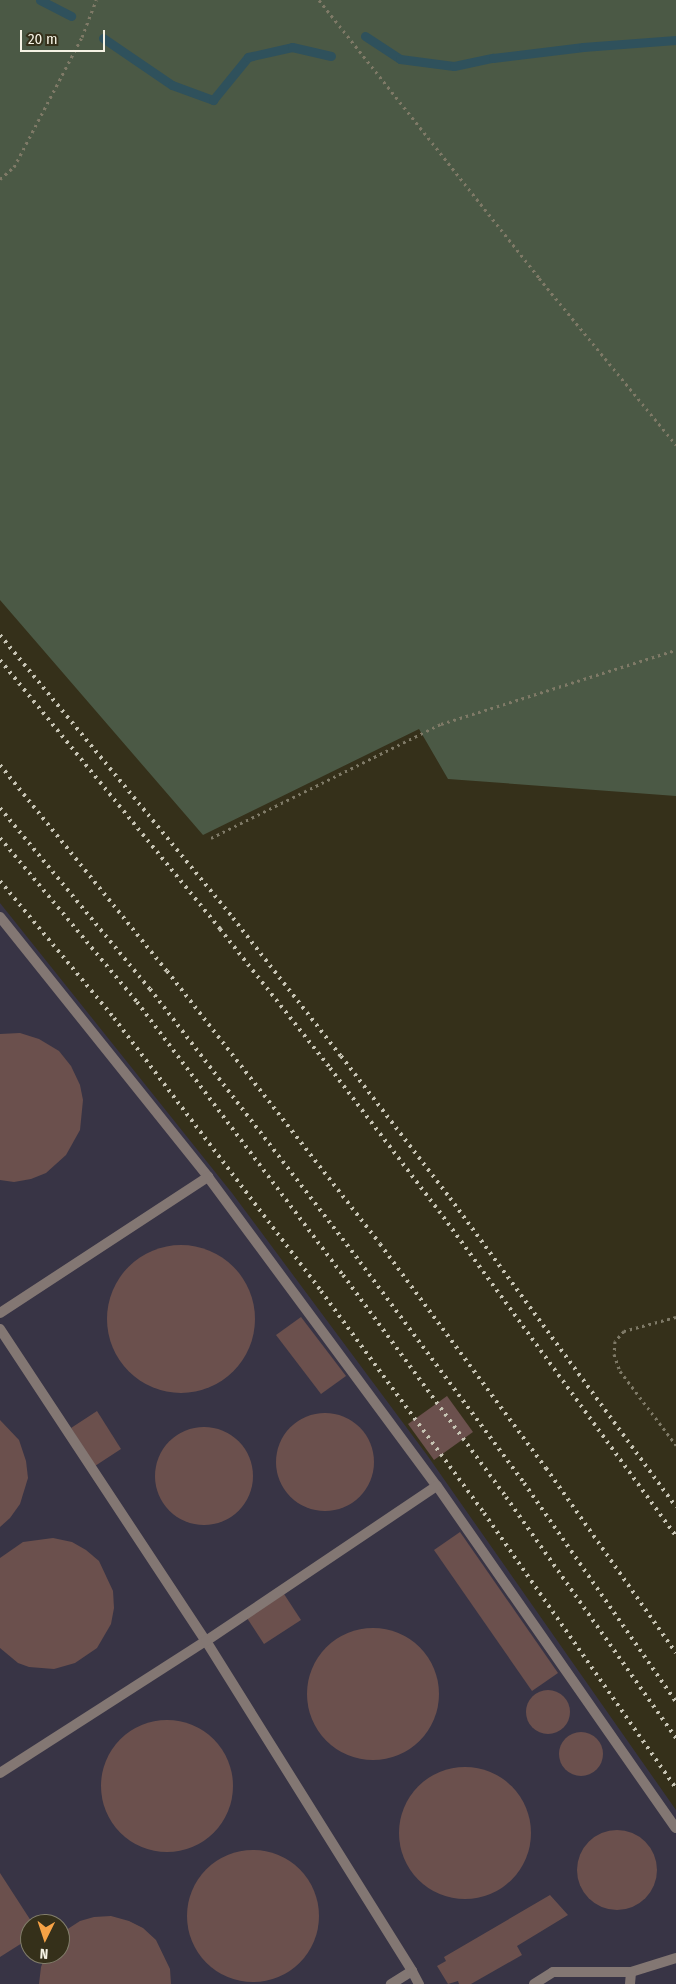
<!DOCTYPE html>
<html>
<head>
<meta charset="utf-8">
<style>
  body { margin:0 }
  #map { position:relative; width:676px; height:1984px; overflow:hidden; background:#35301a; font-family:"Fira Sans Condensed",sans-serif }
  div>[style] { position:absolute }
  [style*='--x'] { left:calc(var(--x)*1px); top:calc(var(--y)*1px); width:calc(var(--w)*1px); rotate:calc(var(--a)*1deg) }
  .industrial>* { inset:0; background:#383445 }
  .green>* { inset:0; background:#4b5945 }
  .stream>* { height:9px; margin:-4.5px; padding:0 4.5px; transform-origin:4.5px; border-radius:4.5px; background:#2f515c }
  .building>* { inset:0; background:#6b504d }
  .round { border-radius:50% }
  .path>* { height:3px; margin-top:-1.5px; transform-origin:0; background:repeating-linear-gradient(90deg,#7f7a67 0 2.5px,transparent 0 6.5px) }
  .service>* { height:10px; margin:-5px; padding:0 5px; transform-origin:5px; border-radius:5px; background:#837773 }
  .rail>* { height:4px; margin-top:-2px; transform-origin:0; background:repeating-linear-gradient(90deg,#c7c4b4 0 2.5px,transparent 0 7.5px) }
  span { translate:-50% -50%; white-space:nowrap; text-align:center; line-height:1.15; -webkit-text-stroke:5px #35301a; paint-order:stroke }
  .north { position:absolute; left:20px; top:1914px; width:50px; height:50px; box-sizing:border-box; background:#35301a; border:1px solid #827e6b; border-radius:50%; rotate:184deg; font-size:14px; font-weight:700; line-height:20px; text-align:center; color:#f5f2e4 }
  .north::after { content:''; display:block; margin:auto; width:18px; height:22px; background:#f6a246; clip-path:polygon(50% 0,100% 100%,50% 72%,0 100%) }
  .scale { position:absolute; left:20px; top:30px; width:85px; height:22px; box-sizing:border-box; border:2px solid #f5f2e4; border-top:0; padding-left:6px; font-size:15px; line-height:18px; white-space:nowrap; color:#f5f2e4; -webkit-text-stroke:4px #35301a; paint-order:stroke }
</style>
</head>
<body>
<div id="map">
  <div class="industrial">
    <div style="clip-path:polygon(evenodd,0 903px,232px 1193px,427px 1455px,676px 1810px,676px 1984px,0 1984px,0 903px,30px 1924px,60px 1924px,60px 1954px,30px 1954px,30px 1924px)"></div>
  </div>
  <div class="green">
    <div style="clip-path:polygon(0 0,676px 0,676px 796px,448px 779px,419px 729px,203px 835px,0 600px)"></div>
  </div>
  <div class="stream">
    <div style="--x:40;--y:0;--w:35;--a:27"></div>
    <div style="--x:365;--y:36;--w:42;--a:33.3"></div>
    <div style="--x:400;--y:59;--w:54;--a:7.4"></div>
    <div style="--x:454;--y:66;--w:40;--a:-12"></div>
    <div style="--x:493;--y:58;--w:91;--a:-7"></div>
    <div style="--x:583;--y:47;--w:93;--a:-4.3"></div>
    <div style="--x:103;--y:38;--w:83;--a:34.3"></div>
    <div style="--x:172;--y:85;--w:44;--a:20.1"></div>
    <div style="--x:213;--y:100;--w:55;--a:-50.9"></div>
    <div style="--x:248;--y:57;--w:45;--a:-12.8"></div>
    <div style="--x:292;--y:47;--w:40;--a:13"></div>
  </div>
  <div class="building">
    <div style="clip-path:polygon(20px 1033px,39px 1039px,59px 1051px,71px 1066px,80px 1085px,83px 1100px,80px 1130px,66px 1155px,46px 1173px,31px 1179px,14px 1182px,0 1180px,0 1034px)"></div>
    <div class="round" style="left:107px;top:1245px;width:148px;height:148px"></div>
    <div style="clip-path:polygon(301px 1317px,346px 1376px,321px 1394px,276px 1335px)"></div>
    <div style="clip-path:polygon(447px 1396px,473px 1432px,434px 1460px,408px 1424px)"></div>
    <div style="clip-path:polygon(97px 1411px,121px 1449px,95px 1466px,71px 1428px)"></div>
    <div class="round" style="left:276px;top:1413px;width:98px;height:98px"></div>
    <div style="clip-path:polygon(0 1420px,19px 1440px,26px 1461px,28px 1478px,20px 1504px,10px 1518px,0 1527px)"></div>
    <div class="round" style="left:155px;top:1427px;width:98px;height:98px"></div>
    <div style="clip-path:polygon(460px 1532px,558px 1673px,532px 1691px,434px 1550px)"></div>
    <div style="clip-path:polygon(53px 1538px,72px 1542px,86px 1550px,99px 1561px,113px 1591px,114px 1608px,111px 1624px,97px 1648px,75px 1663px,54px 1669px,29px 1667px,18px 1663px,0 1648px,0 1558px,23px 1542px)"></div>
    <div style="clip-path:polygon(284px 1594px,301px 1620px,264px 1644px,247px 1618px)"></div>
    <div class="round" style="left:307px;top:1628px;width:132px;height:132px"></div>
    <div class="round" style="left:526px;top:1690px;width:44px;height:44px"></div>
    <div class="round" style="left:101px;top:1720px;width:132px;height:132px"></div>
    <div class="round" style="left:559px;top:1732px;width:44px;height:44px"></div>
    <div class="round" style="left:399px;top:1767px;width:132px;height:132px"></div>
    <div class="round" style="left:577px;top:1830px;width:80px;height:80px"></div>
    <div class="round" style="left:187px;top:1850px;width:132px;height:132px"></div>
    <div style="clip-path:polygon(0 1873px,33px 1924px,30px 1924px,30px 1938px,0 1957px)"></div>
    <div style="clip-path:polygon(550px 1895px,568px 1915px,517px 1946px,522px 1955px,471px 1984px,459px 1984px,458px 1981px,448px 1984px,437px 1966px,446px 1961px,444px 1957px)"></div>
    <div style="clip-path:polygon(111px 1916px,129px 1921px,143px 1928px,156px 1940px,170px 1969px,171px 1984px,39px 1984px,41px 1967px,46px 1954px,60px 1954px,60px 1934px,80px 1921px,94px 1917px)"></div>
  </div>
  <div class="path">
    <div style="--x:319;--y:0;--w:355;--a:51.6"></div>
    <div style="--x:539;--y:278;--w:216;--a:50.6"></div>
    <div style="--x:0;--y:179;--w:18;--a:-41"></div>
    <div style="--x:14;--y:167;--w:147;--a:-62.4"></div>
    <div style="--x:82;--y:37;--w:40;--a:-69"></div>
    <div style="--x:211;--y:838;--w:257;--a:-26.4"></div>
    <div style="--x:441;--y:724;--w:246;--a:-17.5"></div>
    <div style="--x:676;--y:1317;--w:54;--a:164.9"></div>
    <div style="--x:624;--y:1331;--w:13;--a:132"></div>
    <div style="--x:615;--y:1341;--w:13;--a:94"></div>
    <div style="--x:614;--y:1354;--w:18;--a:71"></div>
    <div style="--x:620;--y:1371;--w:93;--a:52.9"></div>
  </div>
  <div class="service">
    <div style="--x:0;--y:917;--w:333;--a:51.3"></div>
    <div style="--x:208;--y:1177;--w:385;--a:53.5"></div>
    <div style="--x:437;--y:1486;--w:417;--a:55.1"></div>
    <div style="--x:0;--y:1313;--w:249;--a:-33.2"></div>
    <div style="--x:0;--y:1329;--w:374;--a:56.6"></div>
    <div style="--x:206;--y:1641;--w:389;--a:58"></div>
    <div style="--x:412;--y:1971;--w:25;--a:148"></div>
    <div style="--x:0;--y:1773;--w:245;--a:-32.7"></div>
    <div style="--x:206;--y:1641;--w:278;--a:-33.9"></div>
    <div style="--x:412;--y:1971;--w:15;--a:62"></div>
    <div style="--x:534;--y:1984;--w:22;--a:-32"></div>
    <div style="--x:553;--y:1972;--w:78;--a:0"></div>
    <div style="--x:631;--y:1972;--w:47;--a:-17.3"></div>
    <div style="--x:630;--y:1984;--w:12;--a:-85"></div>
  </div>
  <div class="rail">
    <div style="--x:0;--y:635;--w:367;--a:50.5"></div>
    <div style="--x:233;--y:918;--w:175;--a:52"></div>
    <div style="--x:341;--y:1056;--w:179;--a:52.5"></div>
    <div style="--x:450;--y:1198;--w:383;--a:53.8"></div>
    <div style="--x:0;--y:660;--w:348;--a:50.7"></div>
    <div style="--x:220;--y:929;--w:177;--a:51.6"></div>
    <div style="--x:330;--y:1068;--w:180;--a:52.7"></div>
    <div style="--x:439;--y:1211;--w:402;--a:53.9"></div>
    <div style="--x:0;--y:765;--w:265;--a:51"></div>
    <div style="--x:167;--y:971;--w:346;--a:52"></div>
    <div style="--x:380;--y:1244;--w:279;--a:53.5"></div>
    <div style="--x:546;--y:1468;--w:226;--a:54.9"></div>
    <div style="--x:0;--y:808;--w:235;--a:50.4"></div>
    <div style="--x:150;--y:989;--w:344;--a:52.4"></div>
    <div style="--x:360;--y:1262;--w:275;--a:53.4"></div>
    <div style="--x:524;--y:1483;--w:267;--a:55.2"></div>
    <div style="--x:0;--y:838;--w:214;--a:50.1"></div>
    <div style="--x:137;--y:1002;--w:342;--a:53"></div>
    <div style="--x:343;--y:1275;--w:275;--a:53.7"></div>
    <div style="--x:506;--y:1497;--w:295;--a:54.8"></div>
    <div style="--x:0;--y:881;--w:178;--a:50.2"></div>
    <div style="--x:114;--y:1018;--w:343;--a:52.8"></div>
    <div style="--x:321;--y:1291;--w:275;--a:53.7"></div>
    <div style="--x:484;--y:1513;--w:335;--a:55.1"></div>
  </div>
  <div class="north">N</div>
  <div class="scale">20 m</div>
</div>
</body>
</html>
